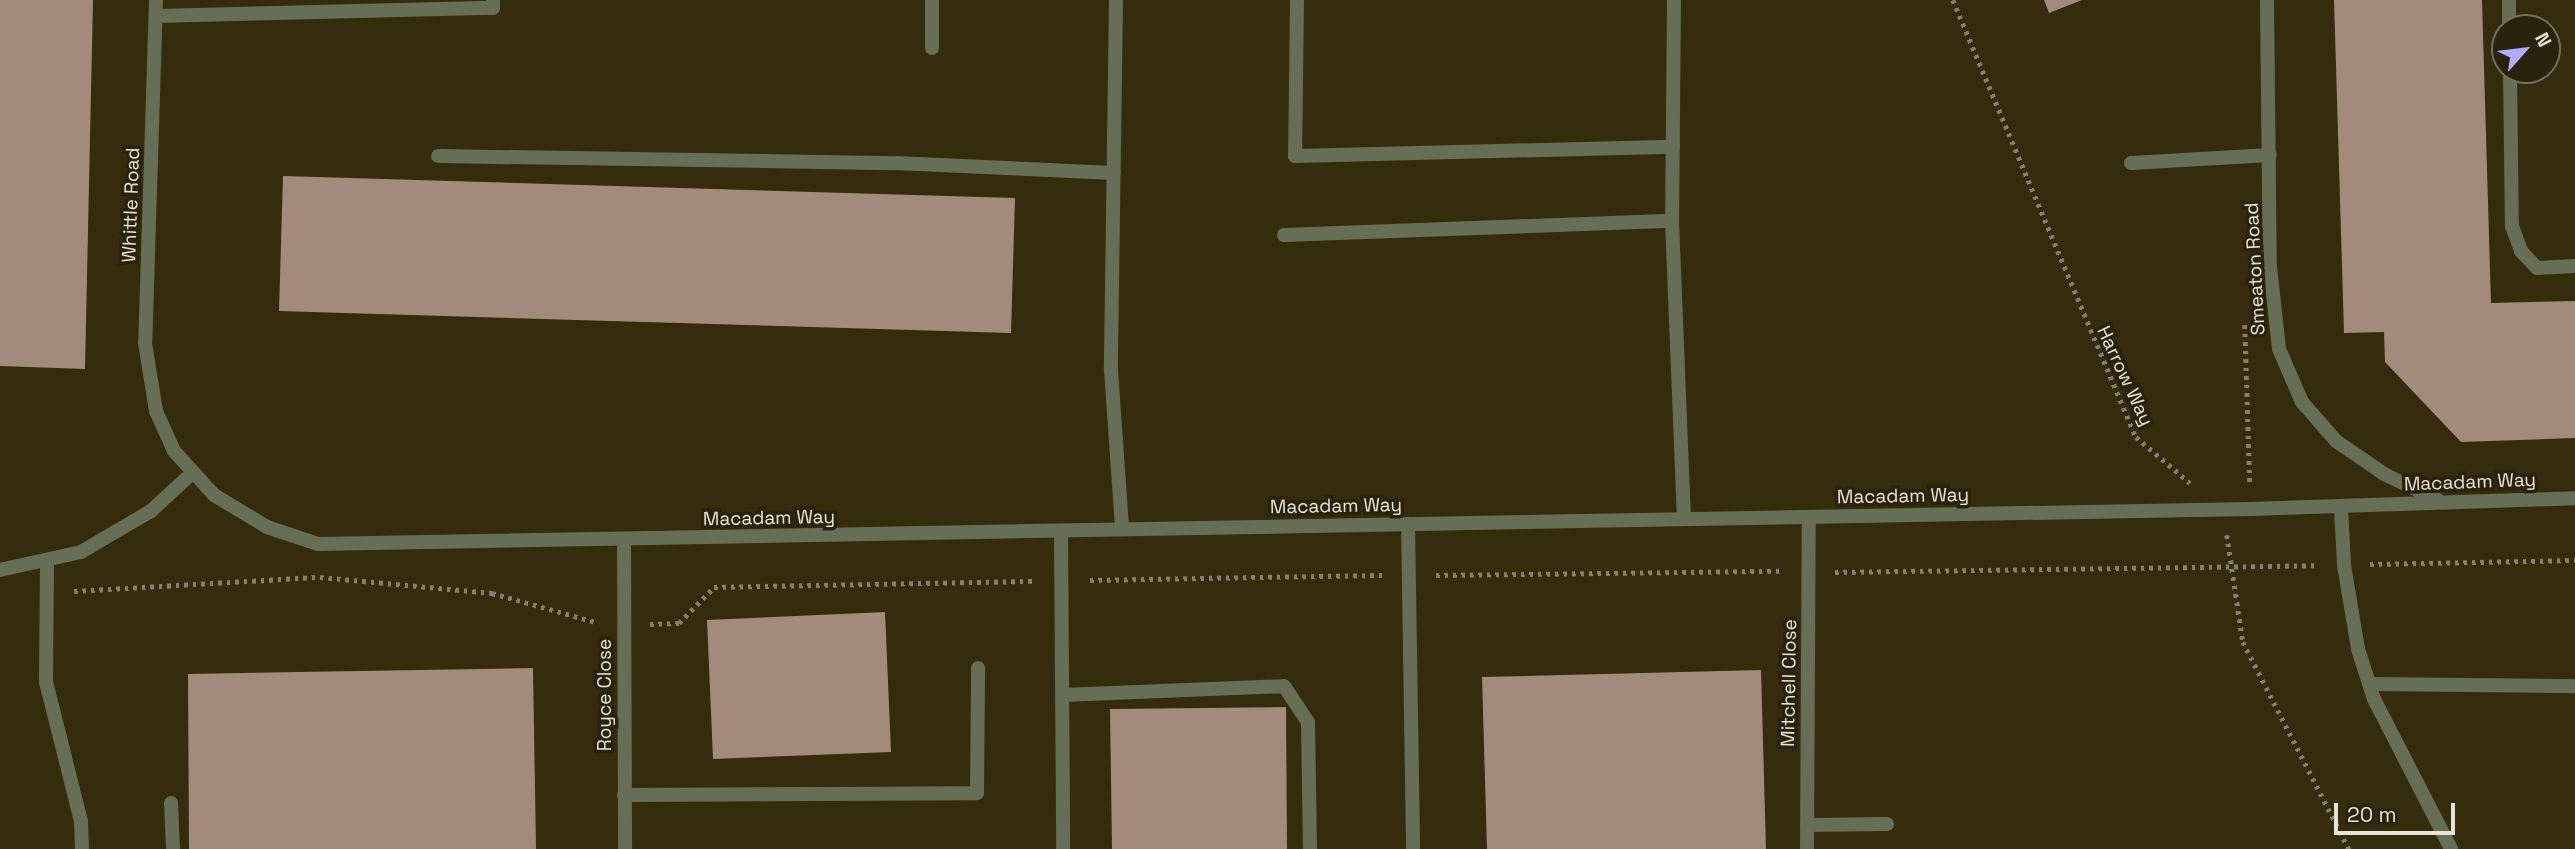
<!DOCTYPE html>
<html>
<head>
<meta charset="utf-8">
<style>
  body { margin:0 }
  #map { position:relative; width:2575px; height:849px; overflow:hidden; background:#2a220d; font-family:"Space Grotesk",sans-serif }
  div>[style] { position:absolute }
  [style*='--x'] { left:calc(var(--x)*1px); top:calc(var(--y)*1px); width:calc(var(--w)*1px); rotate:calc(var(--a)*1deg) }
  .built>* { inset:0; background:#352b0d }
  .building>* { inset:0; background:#a28b7a }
  .path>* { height:4.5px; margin-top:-2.25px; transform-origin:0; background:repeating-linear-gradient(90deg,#867f6e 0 3.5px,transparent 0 8.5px) }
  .lane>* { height:14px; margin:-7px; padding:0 7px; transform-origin:7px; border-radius:7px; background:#666f55 }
  .street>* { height:14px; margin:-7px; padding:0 7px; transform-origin:7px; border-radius:7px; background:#666f55 }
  span { translate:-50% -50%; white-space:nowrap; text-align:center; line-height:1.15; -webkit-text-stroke:7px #2a220d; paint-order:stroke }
  .street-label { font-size:19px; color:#e8e3d6 }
  .north { position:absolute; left:2491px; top:14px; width:70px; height:70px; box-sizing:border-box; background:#2a220d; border:2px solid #766f5d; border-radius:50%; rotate:62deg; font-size:19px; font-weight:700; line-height:28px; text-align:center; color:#e8e3d6 }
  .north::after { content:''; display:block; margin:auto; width:24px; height:32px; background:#b0aefa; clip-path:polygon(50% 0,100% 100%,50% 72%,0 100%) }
  .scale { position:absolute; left:2334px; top:803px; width:121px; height:32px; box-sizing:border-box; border:4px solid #e8e3d6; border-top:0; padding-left:9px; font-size:21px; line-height:24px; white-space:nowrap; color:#e8e3d6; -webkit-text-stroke:5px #2a220d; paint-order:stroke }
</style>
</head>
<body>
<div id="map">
  <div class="built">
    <div style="clip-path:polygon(evenodd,0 0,2575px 0,2575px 849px,0 849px,0 0,2505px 28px,2547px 28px,2547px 70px,2505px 70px,2505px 28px)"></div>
  </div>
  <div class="building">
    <div style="clip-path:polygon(0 0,93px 0,85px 369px,0 366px)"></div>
    <div style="clip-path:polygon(2044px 0,2082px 0,2049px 13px)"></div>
    <div style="clip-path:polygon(2334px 0,2482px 0,2491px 303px,2575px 301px,2575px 438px,2461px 442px,2385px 362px,2384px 332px,2344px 333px)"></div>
    <div style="clip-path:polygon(283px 176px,1015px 198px,1011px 333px,279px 311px)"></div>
    <div style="clip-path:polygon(885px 612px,891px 752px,713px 759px,707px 620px)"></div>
    <div style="clip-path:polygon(533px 668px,536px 849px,189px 849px,188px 674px)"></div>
    <div style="clip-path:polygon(1761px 670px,1766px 849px,1487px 849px,1482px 677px)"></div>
    <div style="clip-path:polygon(1286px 707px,1287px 849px,1112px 849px,1110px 709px)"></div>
  </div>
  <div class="path">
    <div style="--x:1953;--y:0;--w:474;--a:67.3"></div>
    <div style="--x:2136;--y:437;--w:71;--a:40.4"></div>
    <div style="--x:2245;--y:325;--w:159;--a:88.2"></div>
    <div style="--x:2227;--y:535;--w:108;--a:81.5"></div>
    <div style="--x:2243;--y:642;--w:233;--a:62.9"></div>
    <div style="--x:2370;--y:564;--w:205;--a:-1.1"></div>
    <div style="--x:1835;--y:572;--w:481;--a:-0.8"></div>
    <div style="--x:1436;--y:575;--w:345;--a:-0.7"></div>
    <div style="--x:1090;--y:580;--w:292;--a:-1"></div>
    <div style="--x:74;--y:591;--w:246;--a:-3.3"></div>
    <div style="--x:320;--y:577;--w:173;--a:5.3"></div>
    <div style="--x:492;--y:593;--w:108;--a:15.6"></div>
    <div style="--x:650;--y:624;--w:29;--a:-2"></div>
    <div style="--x:679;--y:623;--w:50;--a:-45.8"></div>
    <div style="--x:714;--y:587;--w:321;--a:-1.1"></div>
  </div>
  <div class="lane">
    <div style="--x:1116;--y:0;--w:370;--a:90.8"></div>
    <div style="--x:1111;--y:370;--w:158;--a:86"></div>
    <div style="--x:1297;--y:0;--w:156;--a:90.7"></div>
    <div style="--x:1295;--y:156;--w:378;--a:-1.4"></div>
    <div style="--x:1674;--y:0;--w:221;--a:90.5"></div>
    <div style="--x:1672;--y:221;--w:297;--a:87.7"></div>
    <div style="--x:2509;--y:0;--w:28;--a:90"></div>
    <div style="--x:156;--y:16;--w:337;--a:-1.4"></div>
    <div style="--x:493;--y:8;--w:8;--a:-90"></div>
    <div style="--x:932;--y:48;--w:48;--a:-90"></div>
    <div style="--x:2510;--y:70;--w:156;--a:89.3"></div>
    <div style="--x:2512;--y:226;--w:27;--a:70"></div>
    <div style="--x:2521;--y:251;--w:23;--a:47"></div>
    <div style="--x:2537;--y:268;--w:38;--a:-3"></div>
    <div style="--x:438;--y:156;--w:458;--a:0.9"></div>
    <div style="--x:896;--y:163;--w:218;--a:2.6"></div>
    <div style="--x:2131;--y:163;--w:139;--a:-3.3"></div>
    <div style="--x:1284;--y:235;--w:388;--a:-2.1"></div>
    <div style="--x:2341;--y:507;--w:58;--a:87"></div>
    <div style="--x:2344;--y:565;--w:85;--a:80.5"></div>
    <div style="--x:2358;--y:649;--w:52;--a:72.3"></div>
    <div style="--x:2374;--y:699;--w:169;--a:62.8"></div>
    <div style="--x:1408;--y:524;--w:325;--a:89.1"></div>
    <div style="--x:1061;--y:532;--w:317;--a:89.6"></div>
    <div style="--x:47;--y:563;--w:119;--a:90.5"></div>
    <div style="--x:46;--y:682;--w:143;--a:75.9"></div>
    <div style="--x:81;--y:821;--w:28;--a:88"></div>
    <div style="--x:2370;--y:684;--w:205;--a:0.6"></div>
    <div style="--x:1063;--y:695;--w:221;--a:-2.3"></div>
    <div style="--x:1284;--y:686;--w:43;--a:56.3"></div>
    <div style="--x:1308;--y:722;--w:127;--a:89.1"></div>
    <div style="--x:624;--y:795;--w:353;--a:-0.3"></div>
    <div style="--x:977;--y:793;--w:125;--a:-89.5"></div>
    <div style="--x:171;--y:803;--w:46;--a:87.5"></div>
    <div style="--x:1807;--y:825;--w:80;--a:-0.7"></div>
  </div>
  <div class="street">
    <div style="--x:156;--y:0;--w:343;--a:91.8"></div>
    <div style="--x:145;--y:343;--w:69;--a:80.8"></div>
    <div style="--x:156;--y:411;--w:44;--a:65.8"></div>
    <div style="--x:174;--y:451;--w:59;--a:47.7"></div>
    <div style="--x:214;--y:495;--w:62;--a:31.1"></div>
    <div style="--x:267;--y:527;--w:54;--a:18.4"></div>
    <div style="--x:318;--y:544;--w:1933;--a:-1.04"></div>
    <div style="--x:2251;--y:509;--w:324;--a:-1.9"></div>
    <div style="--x:2267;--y:0;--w:267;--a:89.4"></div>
    <div style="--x:2270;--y:267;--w:82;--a:83.7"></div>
    <div style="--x:2279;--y:349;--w:58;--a:66.5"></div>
    <div style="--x:2302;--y:402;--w:52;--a:48.9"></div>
    <div style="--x:2336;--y:441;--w:58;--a:34.5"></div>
    <div style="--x:2384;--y:474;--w:60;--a:25.7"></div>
    <div style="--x:624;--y:541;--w:308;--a:89.8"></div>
    <div style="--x:0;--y:570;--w:83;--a:-12.5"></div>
    <div style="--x:81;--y:552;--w:81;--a:-30.4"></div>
    <div style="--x:151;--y:511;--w:54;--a:-42.8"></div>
    <div style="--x:1807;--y:849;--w:332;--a:-89.7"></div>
  </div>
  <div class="street-label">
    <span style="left:131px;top:205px;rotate:-88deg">Whittle Road</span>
    <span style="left:2255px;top:269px;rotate:-93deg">Smeaton Road</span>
    <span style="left:2125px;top:376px;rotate:65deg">Harrow Way</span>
    <span style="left:2470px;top:482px;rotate:-2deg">Macadam Way</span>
    <span style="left:1903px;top:496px;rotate:-1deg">Macadam Way</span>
    <span style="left:1336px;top:506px;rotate:-1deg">Macadam Way</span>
    <span style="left:769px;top:518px;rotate:-1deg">Macadam Way</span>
    <span style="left:1789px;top:683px;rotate:-89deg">Mitchell Close</span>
    <span style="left:605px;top:695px;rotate:-90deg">Royce Close</span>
  </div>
  <div class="north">N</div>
  <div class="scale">20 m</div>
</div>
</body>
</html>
